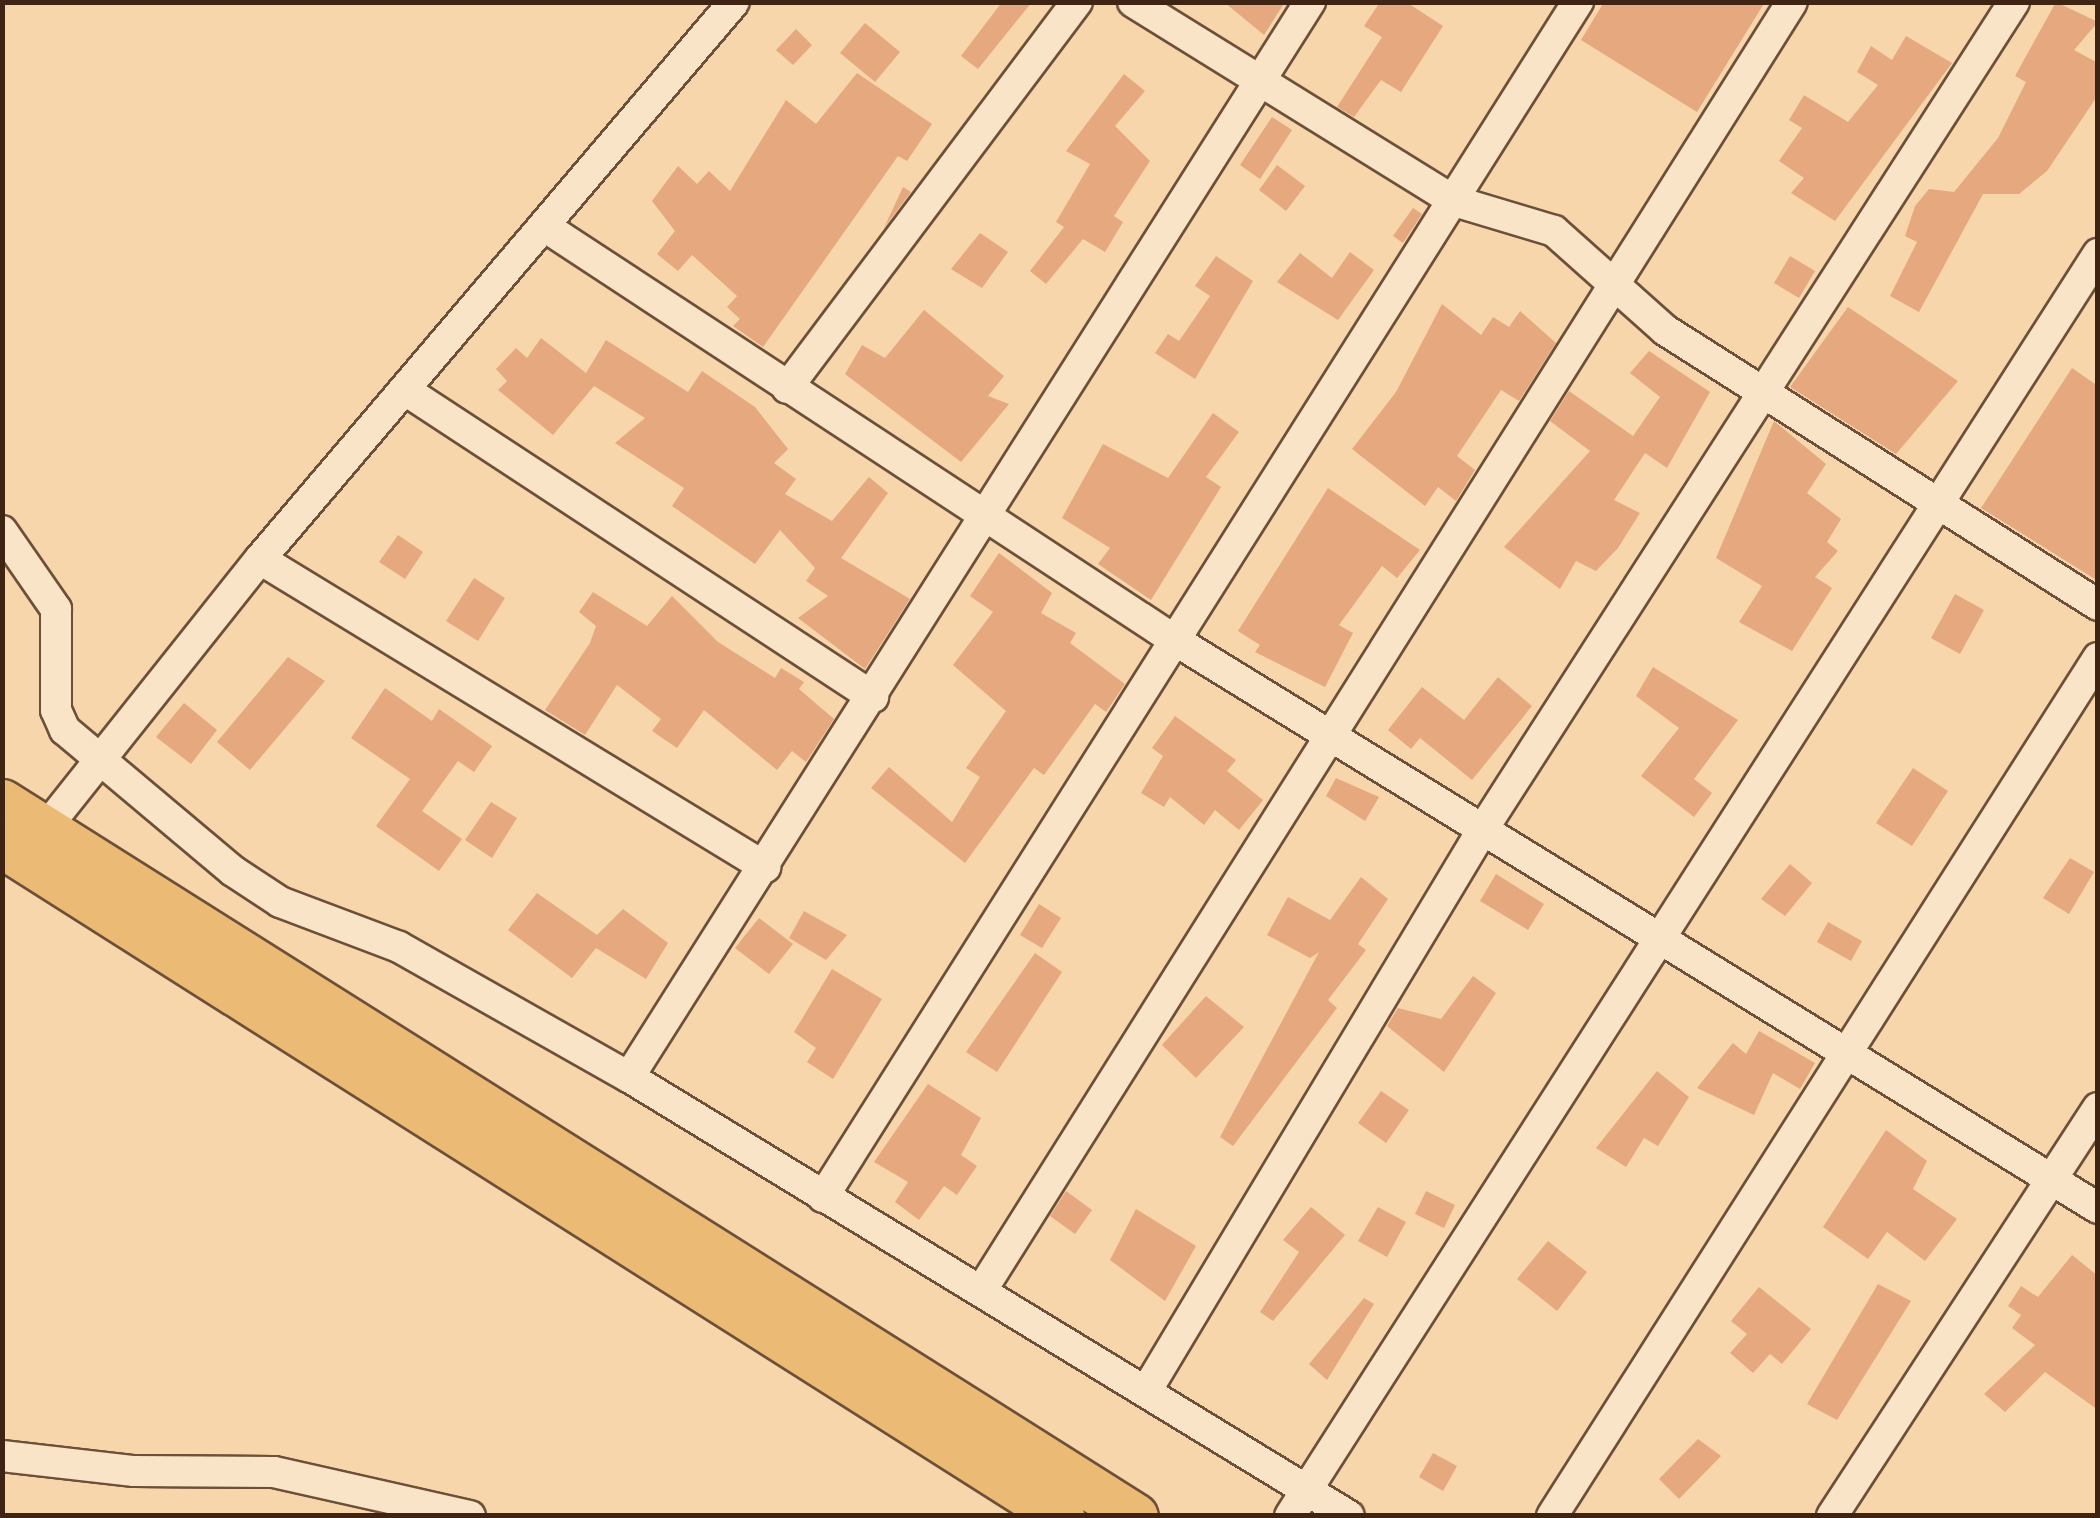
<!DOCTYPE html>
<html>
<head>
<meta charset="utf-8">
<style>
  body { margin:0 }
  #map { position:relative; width:2100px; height:1518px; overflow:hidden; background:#f6d6aa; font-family:"Libre Bodoni",serif }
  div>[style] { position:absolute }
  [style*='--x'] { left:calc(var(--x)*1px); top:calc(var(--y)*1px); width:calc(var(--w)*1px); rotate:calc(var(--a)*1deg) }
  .building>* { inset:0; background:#e6a97f }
  .roads { filter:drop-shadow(2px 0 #6d5039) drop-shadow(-2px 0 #6d5039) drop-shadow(0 2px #6d5039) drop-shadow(0 -2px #6d5039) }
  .minor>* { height:30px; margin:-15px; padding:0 15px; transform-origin:15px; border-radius:15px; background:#f9e4c8 }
  .highway>* { height:45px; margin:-22.5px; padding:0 22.5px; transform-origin:22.5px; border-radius:22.5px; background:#ebbb75 }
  span { translate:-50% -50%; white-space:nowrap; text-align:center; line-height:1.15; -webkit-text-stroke:10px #f9e4c8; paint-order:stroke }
  .frame { position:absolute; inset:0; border:5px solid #3f2413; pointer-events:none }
</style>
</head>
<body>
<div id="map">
  <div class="building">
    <div style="clip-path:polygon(1002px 2px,1032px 2px,978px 69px,961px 56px)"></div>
    <div style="clip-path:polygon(1224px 2px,1285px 2px,1264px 35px)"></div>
    <div style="clip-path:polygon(1380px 2px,1406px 2px,1443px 26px,1401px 92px,1381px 80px,1354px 117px,1337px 107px,1382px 37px,1364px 26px)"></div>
    <div style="clip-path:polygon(1604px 2px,1765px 2px,1697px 112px,1581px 40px)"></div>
    <div style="clip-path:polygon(2056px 2px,2098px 22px,2074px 50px,2098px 63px,2098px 95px,2047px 171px,2019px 194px,1983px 194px,1919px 312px,1890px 296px,1917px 242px,1905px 236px,1915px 206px,1929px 189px,1954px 192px,1998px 138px,2026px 82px,2015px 76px)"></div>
    <div style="clip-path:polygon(865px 23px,900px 52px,875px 82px,840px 53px)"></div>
    <div style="clip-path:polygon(796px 29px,812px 45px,793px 65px,776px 50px)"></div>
    <div style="clip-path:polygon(1906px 36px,1952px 63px,1835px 221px,1791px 193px,1804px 178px,1779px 161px,1802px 128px,1789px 120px,1804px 95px,1848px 122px,1878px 85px,1857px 72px,1871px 46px,1892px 60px)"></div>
    <div style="clip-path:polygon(857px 73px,932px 124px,907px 161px,898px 156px,763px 347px,733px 326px,740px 319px,727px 307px,737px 296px,692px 255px,678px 271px,657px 254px,675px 231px,652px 201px,678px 166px,697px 184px,709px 171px,730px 191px,786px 100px,816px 124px)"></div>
    <div style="clip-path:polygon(1124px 74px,1145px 91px,1115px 126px,1150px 161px,1114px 216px,1123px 222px,1105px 252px,1083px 239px,1046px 284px,1030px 271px,1064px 227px,1056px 222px,1090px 164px,1066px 151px)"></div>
    <div style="clip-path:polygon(1272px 117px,1292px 130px,1260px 179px,1240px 165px)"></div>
    <div style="clip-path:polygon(1277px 165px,1305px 186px,1286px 211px,1259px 190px)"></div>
    <div style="clip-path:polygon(903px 187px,911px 192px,884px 228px)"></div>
    <div style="clip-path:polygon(1413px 208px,1422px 214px,1403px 243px,1393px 236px)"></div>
    <div style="clip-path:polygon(980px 233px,1008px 252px,982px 288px,951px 269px)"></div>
    <div style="clip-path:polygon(1350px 252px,1374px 270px,1338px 320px,1277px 282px,1300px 253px,1332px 278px)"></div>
    <div style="clip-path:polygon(1216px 256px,1253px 281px,1195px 379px,1155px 353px,1168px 334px,1179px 341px,1210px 296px,1195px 286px)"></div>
    <div style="clip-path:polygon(1790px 256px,1815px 271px,1799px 298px,1774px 283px)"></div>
    <div style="clip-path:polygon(1442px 304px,1481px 335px,1493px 317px,1509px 327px,1520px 311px,1556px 343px,1519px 401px,1501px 390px,1457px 456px,1475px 470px,1456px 501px,1438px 487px,1425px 506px,1352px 449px,1396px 392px)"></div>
    <div style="clip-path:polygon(1848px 307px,1958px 381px,1896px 454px,1790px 387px)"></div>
    <div style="clip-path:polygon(924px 310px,1004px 376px,988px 396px,1009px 404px,961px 462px,845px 374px,862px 345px,885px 358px)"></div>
    <div style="clip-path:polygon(541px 338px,586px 373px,606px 340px,688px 392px,702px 371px,755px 407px,788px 449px,774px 463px,796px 479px,785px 494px,832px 521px,869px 477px,888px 493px,841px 558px,910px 599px,865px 669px,798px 618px,828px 596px,806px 581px,815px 568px,780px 530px,755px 564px,672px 506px,684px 488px,615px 443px,645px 418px,594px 386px,553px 435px,498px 390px,507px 381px,496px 369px,516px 348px,527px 358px)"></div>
    <div style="clip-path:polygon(1649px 351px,1710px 392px,1667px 468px,1645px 453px,1614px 500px,1640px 513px,1618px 548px,1596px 571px,1576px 561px,1560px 589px,1504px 547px,1590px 451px,1550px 421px,1569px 391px,1633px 436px,1660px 397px,1630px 373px)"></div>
    <div style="clip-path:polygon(2072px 368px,2098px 386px,2098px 581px,1981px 508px)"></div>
    <div style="clip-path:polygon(1213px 413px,1239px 432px,1206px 477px,1221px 487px,1151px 600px,1098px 564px,1110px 548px,1062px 518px,1103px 444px,1168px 478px)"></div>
    <div style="clip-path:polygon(1774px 421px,1826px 464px,1807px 493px,1841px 519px,1827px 542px,1838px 551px,1815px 577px,1832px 588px,1792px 651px,1739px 622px,1762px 586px,1716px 558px)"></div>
    <div style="clip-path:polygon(1328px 488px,1420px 550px,1397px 578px,1382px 566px,1339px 625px,1353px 633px,1325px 687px,1255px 652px,1260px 645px,1238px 631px)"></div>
    <div style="clip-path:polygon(398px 535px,423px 552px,405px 579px,379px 562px)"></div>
    <div style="clip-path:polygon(999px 553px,1052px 593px,1041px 613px,1076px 633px,1070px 643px,1125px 684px,1106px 712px,1095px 704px,1044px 775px,1034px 768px,965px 863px,871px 788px,889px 767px,952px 822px,980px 777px,966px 768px,1006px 711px,953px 665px,993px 612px,970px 596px)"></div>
    <div style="clip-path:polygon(474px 578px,505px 598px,478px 641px,446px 621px)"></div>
    <div style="clip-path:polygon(593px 592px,647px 626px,672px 596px,718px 642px,775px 678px,781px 668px,804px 682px,799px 689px,834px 719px,806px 762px,792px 751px,777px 770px,704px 710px,677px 748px,652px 731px,661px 719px,617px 685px,585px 735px,545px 710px,590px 643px,596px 626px,579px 612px)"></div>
    <div style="clip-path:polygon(1955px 594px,1984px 610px,1960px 654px,1931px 638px)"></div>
    <div style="clip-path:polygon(288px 657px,325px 681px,250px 770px,217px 742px)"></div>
    <div style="clip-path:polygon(1653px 667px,1738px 720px,1694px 779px,1712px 793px,1694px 817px,1641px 776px,1679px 728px,1636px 696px)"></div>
    <div style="clip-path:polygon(1498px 677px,1532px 706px,1472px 780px,1420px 738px,1411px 749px,1388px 730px,1422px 687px,1464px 720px)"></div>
    <div style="clip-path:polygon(385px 688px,432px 721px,439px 709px,492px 746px,474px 772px,458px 761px,422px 811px,462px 839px,439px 871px,376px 826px,410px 779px,351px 738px)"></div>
    <div style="clip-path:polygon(184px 703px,217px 730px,191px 764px,156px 737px)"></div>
    <div style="clip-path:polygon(1175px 716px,1236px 760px,1227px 771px,1263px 800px,1239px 830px,1215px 810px,1204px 825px,1170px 797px,1164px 807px,1141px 793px,1163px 756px,1152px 748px)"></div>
    <div style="clip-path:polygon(1913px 768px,1948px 791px,1912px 846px,1876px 823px)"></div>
    <div style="clip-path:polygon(1336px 778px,1379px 797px,1365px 821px,1326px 796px)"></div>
    <div style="clip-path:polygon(491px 802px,517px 818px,492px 858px,465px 840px)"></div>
    <div style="clip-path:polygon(2070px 858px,2094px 872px,2069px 914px,2043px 898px)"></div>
    <div style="clip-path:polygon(1790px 864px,1812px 883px,1785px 916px,1761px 899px)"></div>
    <div style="clip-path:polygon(1496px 874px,1544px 904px,1528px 930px,1480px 901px)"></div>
    <div style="clip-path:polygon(1361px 877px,1388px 899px,1358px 944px,1366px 950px,1328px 1000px,1337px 1008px,1233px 1146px,1220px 1137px,1319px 952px,1310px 958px,1267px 935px,1288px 897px,1330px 920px)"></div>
    <div style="clip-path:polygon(537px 893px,597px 935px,623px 909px,668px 943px,646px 979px,596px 948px,572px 978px,508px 930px)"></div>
    <div style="clip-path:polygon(1039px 904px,1061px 918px,1042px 948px,1020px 935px)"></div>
    <div style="clip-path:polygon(804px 911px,847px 935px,826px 960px,789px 938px)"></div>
    <div style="clip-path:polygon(759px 918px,793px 944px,769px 974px,735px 948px)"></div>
    <div style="clip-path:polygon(1828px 922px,1862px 941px,1851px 961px,1817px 942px)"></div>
    <div style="clip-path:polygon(1035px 953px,1062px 972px,997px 1072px,966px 1052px)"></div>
    <div style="clip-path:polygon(832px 969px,882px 999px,833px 1079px,807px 1062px,816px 1048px,794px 1032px)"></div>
    <div style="clip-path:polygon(1473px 976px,1496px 993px,1444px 1072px,1387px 1026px,1398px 1008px,1441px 1019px)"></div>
    <div style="clip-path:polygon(1206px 996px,1244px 1027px,1196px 1078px,1162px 1045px)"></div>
    <div style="clip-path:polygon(1759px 1031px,1815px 1063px,1800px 1089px,1773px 1073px,1754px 1115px,1697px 1088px,1733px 1043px,1746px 1054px)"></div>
    <div style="clip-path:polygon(1657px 1071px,1689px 1097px,1658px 1146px,1644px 1138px,1626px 1167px,1596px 1148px)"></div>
    <div style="clip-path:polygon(928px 1084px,981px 1118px,961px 1155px,977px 1166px,957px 1195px,944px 1186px,919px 1220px,895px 1202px,908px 1182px,874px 1162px)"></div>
    <div style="clip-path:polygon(1381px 1091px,1409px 1110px,1386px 1143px,1358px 1123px)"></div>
    <div style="clip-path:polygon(1886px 1130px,1927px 1161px,1913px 1189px,1957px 1219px,1925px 1261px,1887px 1232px,1868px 1259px,1823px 1227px)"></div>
    <div style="clip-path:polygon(1066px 1191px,1092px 1210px,1075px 1234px,1050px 1216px)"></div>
    <div style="clip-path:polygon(1426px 1191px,1455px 1205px,1444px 1228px,1415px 1214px)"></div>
    <div style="clip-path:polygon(1311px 1207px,1345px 1235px,1273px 1321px,1260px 1312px,1299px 1252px,1283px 1240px)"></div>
    <div style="clip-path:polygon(1378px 1207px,1406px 1222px,1387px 1257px,1358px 1241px)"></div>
    <div style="clip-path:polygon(1136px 1209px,1196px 1246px,1165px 1301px,1110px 1260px)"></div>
    <div style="clip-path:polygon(1548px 1241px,1587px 1272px,1557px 1311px,1517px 1279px)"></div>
    <div style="clip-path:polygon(2072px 1255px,2098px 1276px,2098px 1410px,2045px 1372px,2005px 1412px,1984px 1394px,2035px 1345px,2012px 1328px,2021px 1315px,2008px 1306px,2021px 1286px,2038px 1297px)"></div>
    <div style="clip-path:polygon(1878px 1284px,1911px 1301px,1837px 1420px,1807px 1404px)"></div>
    <div style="clip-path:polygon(1759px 1287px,1811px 1329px,1782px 1364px,1770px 1354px,1753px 1373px,1730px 1353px,1747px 1334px,1731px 1321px)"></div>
    <div style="clip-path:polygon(1364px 1298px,1374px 1304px,1327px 1380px,1309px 1364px)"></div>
    <div style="clip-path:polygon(1698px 1439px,1721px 1456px,1679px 1499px,1659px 1479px)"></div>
    <div style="clip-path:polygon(1433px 1453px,1457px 1466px,1443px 1491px,1419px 1477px)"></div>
  </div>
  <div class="roads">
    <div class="minor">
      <div style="--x:1133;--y:2;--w:378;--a:31.8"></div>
      <div style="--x:1454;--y:201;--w:104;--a:16.7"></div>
      <div style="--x:1554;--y:231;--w:149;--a:41.7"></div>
      <div style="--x:1665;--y:330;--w:513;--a:32.42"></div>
      <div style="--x:544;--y:226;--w:752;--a:33.29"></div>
      <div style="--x:1173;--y:639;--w:1086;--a:31.6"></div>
      <div style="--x:787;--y:388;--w:483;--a:-53.1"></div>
      <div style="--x:405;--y:390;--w:560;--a:33.26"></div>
      <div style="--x:2;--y:531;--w:95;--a:55.3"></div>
      <div style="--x:56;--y:609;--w:101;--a:90"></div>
      <div style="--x:56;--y:710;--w:22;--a:66"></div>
      <div style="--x:65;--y:730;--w:219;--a:40"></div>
      <div style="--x:233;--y:871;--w:56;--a:33.4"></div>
      <div style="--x:280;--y:902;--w:127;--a:20.7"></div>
      <div style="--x:399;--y:947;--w:264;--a:29.5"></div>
      <div style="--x:629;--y:1077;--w:843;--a:31.37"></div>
      <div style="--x:260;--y:559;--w:592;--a:31.38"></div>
      <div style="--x:45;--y:829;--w:345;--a:-51.5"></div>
      <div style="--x:260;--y:559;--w:731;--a:-49.6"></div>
      <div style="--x:629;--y:1077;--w:1273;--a:-57.65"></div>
      <div style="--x:823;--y:1197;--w:1414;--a:-57.72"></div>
      <div style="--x:983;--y:1288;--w:1519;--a:-57.83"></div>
      <div style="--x:1148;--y:1388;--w:652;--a:-59.07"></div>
      <div style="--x:1483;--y:829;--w:983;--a:-57.3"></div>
      <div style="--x:2;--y:1456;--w:133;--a:6.5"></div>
      <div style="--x:134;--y:1471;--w:140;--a:0.4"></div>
      <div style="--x:274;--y:1472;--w:201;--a:12.7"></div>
      <div style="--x:1290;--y:1516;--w:1499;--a:-57.37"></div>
      <div style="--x:1552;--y:1516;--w:1017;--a:-57.53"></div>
      <div style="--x:1832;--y:1516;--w:487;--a:-56.9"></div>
    </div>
    <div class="highway">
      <div style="--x:2;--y:802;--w:1339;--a:32.22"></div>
      <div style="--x:2;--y:845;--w:1254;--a:32.36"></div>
    </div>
  </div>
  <div class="frame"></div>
</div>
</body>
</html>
